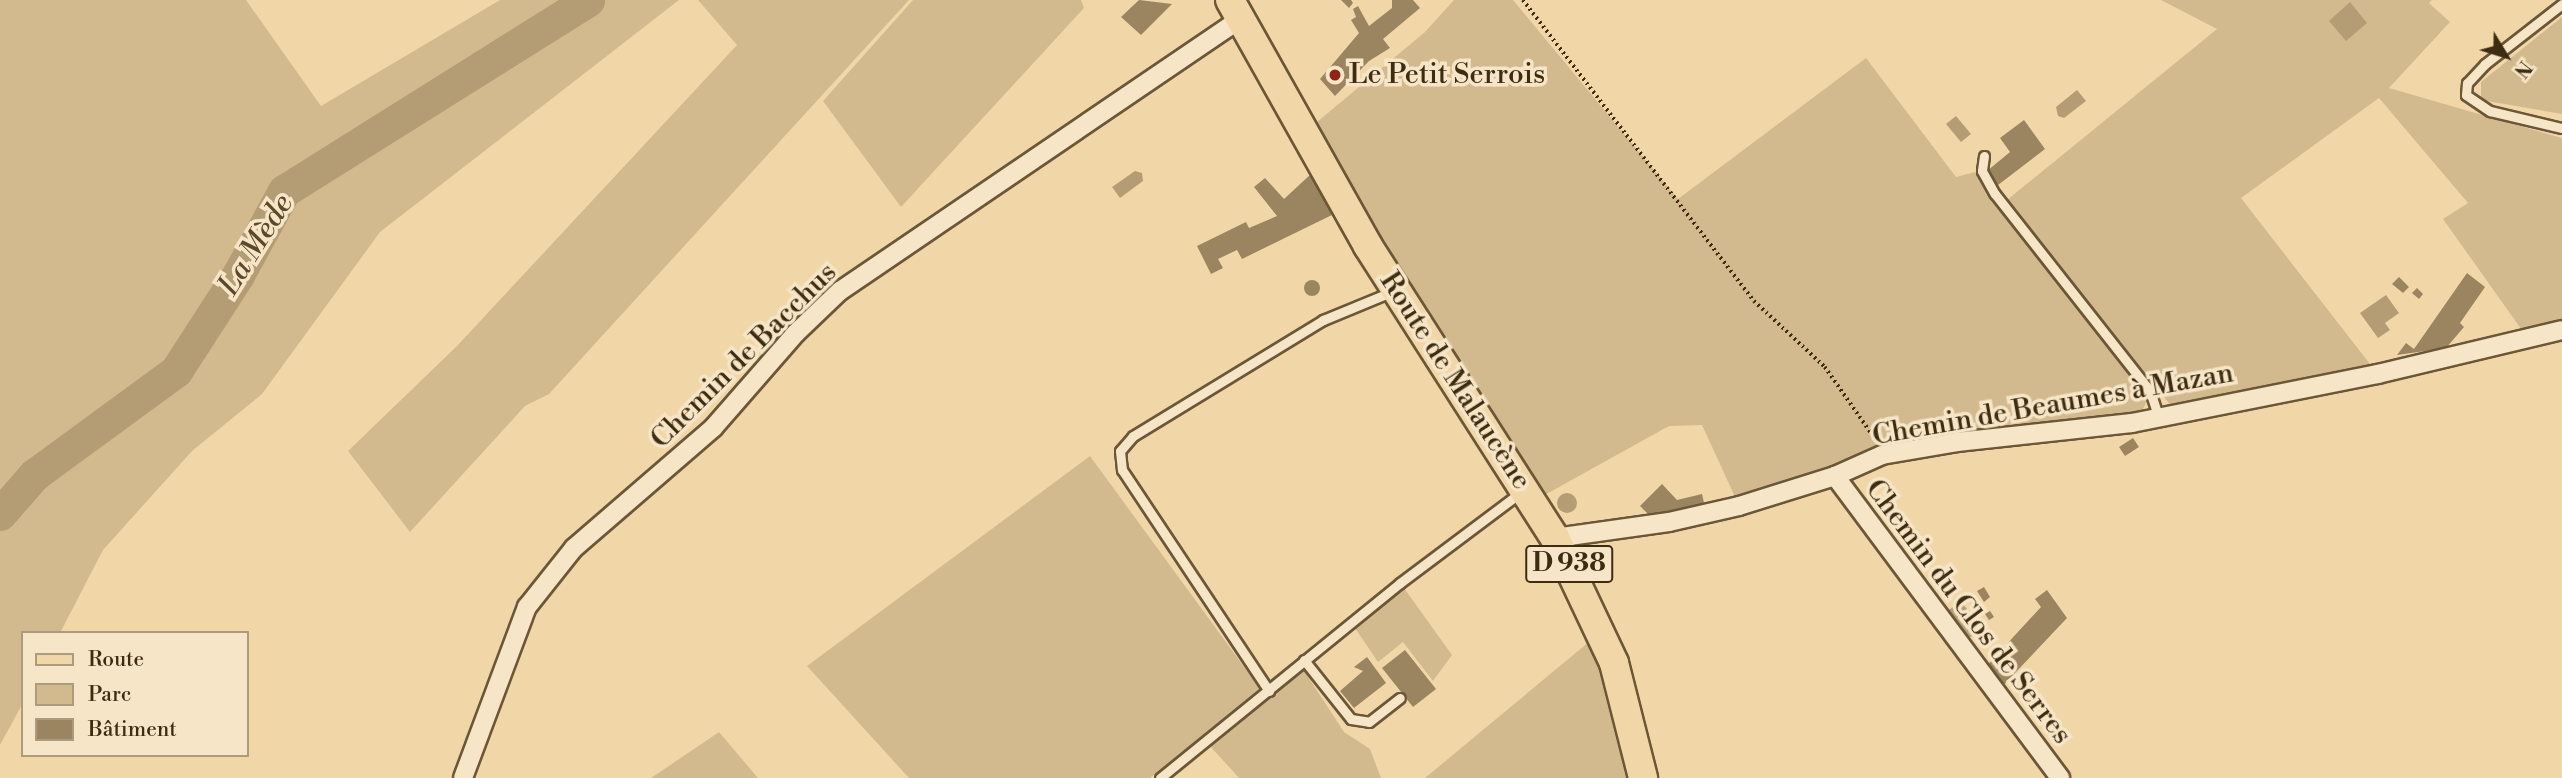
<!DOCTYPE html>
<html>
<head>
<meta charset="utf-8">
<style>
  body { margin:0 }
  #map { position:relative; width:2562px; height:778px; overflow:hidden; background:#f1d7a8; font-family:"Libre Bodoni",serif }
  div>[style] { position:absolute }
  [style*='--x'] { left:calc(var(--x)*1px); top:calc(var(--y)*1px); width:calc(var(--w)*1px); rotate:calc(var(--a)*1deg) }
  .green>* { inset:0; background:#d3ba8e }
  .water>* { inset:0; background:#b49d75 }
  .round { border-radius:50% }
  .river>* { height:33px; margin:-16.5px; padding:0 16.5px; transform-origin:16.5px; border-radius:16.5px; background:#b49d75 }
  .building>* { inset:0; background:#9b8560 }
  .path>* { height:3.5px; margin-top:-1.75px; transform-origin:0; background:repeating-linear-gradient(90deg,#3e2c11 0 2px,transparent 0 5.5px) }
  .roads { filter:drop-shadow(2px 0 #6b5737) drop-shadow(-2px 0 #6b5737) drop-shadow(0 2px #6b5737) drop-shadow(0 -2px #6b5737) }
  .service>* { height:9px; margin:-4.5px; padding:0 4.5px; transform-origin:4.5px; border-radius:4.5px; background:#f6e5c6 }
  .minor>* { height:18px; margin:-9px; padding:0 9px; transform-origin:9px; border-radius:9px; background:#f6e5c6 }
  .primary>* { height:28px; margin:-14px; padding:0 14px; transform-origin:14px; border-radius:14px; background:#f1d7a8 }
  .dots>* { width:19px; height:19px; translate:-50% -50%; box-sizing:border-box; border:4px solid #f6e5c6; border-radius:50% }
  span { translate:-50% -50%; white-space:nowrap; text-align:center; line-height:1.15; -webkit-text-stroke:7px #f6e5c6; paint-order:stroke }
  .shield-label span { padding:2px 5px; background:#f6e5c6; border:2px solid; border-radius:5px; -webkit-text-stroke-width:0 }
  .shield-label { font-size:26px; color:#3e2c11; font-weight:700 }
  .poi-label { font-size:28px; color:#3e2c11 }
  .left { translate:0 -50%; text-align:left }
  .street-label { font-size:28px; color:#3e2c11 }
  .water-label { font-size:30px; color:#5c482a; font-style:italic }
  .legend { position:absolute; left:21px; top:631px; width:228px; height:126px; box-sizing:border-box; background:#f6e5c6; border:2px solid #ac9b7e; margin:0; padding:9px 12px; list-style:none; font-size:21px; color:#3e2c11 }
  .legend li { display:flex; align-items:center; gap:14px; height:35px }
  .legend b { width:35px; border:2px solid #ac9b7e }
  .north { position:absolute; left:2471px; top:21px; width:70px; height:70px; -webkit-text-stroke:5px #f6e5c6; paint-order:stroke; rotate:128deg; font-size:19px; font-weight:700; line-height:28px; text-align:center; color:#3e2c11 }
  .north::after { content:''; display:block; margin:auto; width:24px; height:32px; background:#3e2c11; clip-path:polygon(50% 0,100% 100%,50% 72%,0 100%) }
</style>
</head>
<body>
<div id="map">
  <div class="green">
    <div style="clip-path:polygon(0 0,246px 0,321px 106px,500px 0,679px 0,380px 232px,262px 394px,192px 451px,103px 550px,60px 633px,23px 633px,23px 703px,0 745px)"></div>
    <div style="clip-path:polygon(698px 0,909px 0,549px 394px,525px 406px,410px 532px,348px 451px,457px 346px,737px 45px)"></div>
    <div style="clip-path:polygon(913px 0,1081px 0,1084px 8px,901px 207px,823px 101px)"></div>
    <div style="clip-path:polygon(1454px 0,1513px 0,1678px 199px,1866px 58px,1956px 177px,1975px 172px,2148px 399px,2142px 411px,1832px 470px,1736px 499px,1702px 425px,1669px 426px,1541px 497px,1358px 215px,1311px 127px,1425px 32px)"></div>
    <div style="clip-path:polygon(2161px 0,2432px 0,2429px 3px,2450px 22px,2389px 88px,2562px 138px,2562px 324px,2524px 333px,2443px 219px,2468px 203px,2379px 98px,2241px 198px,2370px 364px,2172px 407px,2007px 200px,2217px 29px)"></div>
    <div style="clip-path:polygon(2562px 17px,2562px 114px,2481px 100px,2481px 82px)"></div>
    <div style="clip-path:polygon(1090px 456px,1261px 690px,1150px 778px,909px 778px,807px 666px)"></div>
    <div style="clip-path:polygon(1404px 588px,1452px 655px,1433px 681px,1403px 642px,1378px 662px,1355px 628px)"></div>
    <div style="clip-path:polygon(1590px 641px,1613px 705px,1627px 778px,1425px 778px)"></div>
    <div style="clip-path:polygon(1303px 669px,1344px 732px,1370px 749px,1381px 778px,1239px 778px,1210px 746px)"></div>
    <div style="clip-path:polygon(719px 732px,758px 778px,651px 778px)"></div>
  </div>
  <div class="water">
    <div style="clip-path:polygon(2350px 2px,2367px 23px,2346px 41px,2329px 21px)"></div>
    <div style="clip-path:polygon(2077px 90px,2086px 101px,2064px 118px,2058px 116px,2056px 107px)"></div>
    <div style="clip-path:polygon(1956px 116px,1971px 134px,1961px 142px,1946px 124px)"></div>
    <div style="clip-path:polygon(1135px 171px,1142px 173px,1143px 181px,1120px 198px,1112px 187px)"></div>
    <div style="clip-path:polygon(2386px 295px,2399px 313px,2385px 323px,2390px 330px,2378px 338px,2360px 313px)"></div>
    <div class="round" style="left:1557px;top:493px;width:20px;height:20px"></div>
    <div style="clip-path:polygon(1961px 602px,1979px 623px,1972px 628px,1975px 634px,1963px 642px,1941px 615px)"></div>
  </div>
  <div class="river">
    <div style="--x:0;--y:514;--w:52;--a:-48.9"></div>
    <div style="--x:34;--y:475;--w:176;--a:-36.2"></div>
    <div style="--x:176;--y:371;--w:114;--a:-57.1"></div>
    <div style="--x:238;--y:275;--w:96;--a:-61.3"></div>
    <div style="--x:284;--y:191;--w:359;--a:-32.1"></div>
  </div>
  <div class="building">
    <div style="clip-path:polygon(1139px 0,1172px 4px,1141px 35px,1121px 17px)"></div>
    <div style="clip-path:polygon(1341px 0,1351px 0,1353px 3px,1349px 8px)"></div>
    <div style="clip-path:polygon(1392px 0,1413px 0,1420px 8px,1383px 39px,1390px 48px,1369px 61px,1335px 96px,1320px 79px,1359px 33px,1351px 20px,1356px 17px,1353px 9px,1358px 6px,1369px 26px,1392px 8px)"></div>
    <div style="clip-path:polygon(2024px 120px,2045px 149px,1998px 185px,1987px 171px,2010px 152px,2000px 138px)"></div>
    <div style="clip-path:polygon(1311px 174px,1332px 215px,1242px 259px,1237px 250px,1218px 259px,1223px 268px,1211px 274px,1197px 246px,1246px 222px,1249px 228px,1277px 216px,1254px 187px,1265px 178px,1284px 199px)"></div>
    <div style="clip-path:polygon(2467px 273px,2485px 287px,2460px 323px,2464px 327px,2446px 348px,2397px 355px,2406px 343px,2414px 349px)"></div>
    <div style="clip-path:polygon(2399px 277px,2409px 287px,2403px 293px,2392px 284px)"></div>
    <div class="round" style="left:1304px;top:280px;width:16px;height:16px"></div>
    <div style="clip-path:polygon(2417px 288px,2423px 294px,2419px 299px,2412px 293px)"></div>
    <div style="clip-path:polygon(2133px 438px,2139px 447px,2125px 456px,2119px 447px)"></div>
    <div style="clip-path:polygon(1662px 484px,1677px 500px,1702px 494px,1705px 507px,1655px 521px,1640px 506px)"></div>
    <div style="clip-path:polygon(1984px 587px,1990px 597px,1984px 602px,1977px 591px)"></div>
    <div style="clip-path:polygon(2047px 590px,2067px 618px,1998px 691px,1982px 671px,2041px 607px,2035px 599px)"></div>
    <div style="clip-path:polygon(1990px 611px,1994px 617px,1989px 620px,1985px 614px)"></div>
    <div style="clip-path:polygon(1405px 650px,1436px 689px,1413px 707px,1382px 668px)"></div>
    <div style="clip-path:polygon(1367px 657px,1386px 683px,1354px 708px,1340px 691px,1363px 671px,1354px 667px)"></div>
  </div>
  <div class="path">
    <div style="--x:1523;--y:0;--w:379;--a:52.5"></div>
    <div style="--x:1754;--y:301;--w:97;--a:42.9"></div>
    <div style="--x:1825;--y:367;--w:89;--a:55.1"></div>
  </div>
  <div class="roads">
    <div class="service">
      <div style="--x:2562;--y:4;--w:98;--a:142.1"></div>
      <div style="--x:2485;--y:64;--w:26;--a:133"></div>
      <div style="--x:2467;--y:83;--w:12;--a:95"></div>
      <div style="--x:2466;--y:95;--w:29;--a:34"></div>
      <div style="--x:2490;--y:111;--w:74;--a:13.3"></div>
      <div style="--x:1984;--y:156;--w:15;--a:98"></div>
      <div style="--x:1982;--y:171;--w:26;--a:61"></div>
      <div style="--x:1995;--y:194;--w:251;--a:51.8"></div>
      <div style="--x:2150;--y:391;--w:26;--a:72"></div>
      <div style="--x:1304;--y:660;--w:75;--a:51.5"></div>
      <div style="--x:1351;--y:719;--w:18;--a:9"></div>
      <div style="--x:1369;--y:722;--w:39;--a:-38"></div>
      <div style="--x:1269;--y:691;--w:265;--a:-123.6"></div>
      <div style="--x:1122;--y:470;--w:19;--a:-96"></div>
      <div style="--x:1120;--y:451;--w:20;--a:-49"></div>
      <div style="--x:1133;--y:436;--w:223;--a:-31.4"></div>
      <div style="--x:1323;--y:320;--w:74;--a:-22.4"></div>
      <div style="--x:1160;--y:778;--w:309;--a:-39.1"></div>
      <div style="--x:1400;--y:583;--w:151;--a:-36.9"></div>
    </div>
    <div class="minor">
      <div style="--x:1835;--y:476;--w:377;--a:53.3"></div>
      <div style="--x:1555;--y:538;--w:115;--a:-8"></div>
      <div style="--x:1669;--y:522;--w:72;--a:-12.9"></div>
      <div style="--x:1739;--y:506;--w:101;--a:-17.4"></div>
      <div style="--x:1835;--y:476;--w:51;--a:-24.1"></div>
      <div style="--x:1882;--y:455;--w:76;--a:-9.8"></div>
      <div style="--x:1957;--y:442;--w:176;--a:-6.2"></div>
      <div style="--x:2132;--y:423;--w:251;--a:-11.3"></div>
      <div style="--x:2378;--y:374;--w:189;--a:-13.4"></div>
      <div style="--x:463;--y:778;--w:183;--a:-69.5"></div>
      <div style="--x:527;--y:607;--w:75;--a:-51.5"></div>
      <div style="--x:574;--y:548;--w:184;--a:-40.8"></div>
      <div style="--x:713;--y:428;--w:126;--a:-48.9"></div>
      <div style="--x:796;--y:333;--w:61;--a:-43.7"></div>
      <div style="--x:840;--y:291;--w:485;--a:-34.2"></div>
    </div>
    <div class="primary">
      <div style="--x:1230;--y:0;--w:282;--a:60.7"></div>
      <div style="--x:1368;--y:246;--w:347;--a:57.4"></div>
      <div style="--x:1555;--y:538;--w:138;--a:64.7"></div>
      <div style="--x:1614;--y:663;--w:119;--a:75.8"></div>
    </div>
  </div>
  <div class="dots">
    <div style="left:1335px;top:75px;background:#8f2418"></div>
  </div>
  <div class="shield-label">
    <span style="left:1569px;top:564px">D 938</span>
  </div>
  <div class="poi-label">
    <span class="left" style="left:1349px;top:75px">Le Petit Serrois</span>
  </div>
  <div class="street-label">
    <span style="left:744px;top:356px;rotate:-45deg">Chemin de Bacchus</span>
    <span style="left:1455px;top:381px;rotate:57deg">Route de Malaucène</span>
    <span style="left:2053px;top:405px;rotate:-10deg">Chemin de Beaumes à Mazan</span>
    <span style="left:1968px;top:612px;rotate:53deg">Chemin du Clos de Serres</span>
  </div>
  <div class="water-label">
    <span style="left:256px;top:245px;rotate:-58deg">La Mède</span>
  </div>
  <ul class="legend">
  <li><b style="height:9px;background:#f1d7a8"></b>Route</li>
  <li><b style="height:19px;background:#d3ba8e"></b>Parc</li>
  <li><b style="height:19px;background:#9b8560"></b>Bâtiment</li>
  </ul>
  <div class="north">N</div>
</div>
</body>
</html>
